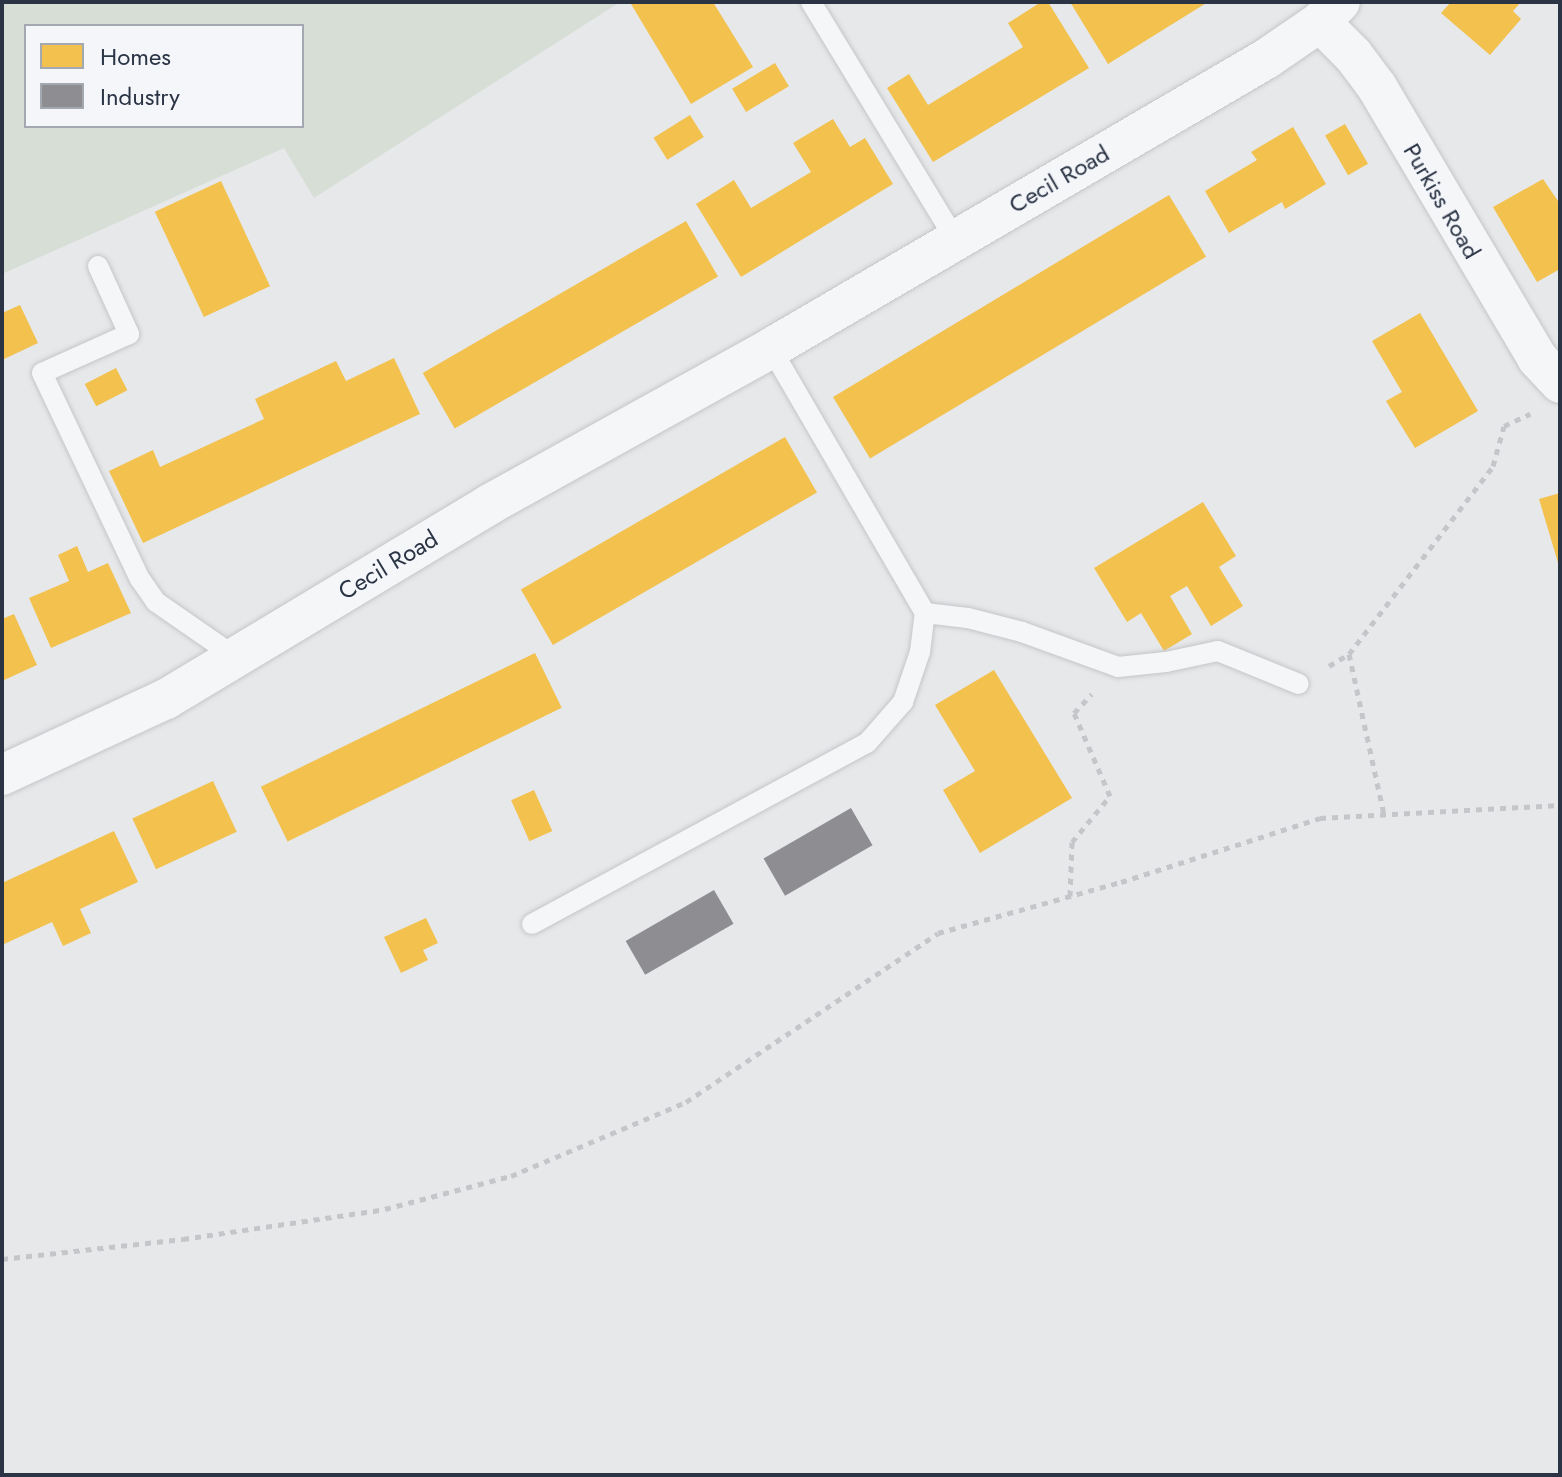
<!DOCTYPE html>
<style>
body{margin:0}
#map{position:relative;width:1562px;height:1477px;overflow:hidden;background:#e6e8ea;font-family:Jost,sans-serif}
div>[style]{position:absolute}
.green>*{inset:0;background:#d6ded6}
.homes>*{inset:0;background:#f2c14e;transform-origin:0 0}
.industry>*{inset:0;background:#8d8d92;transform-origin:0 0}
.path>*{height:5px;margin-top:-2.5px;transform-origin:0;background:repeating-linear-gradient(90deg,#c5c6ca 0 6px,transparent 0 12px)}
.roads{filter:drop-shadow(0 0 2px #c4c6c8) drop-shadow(0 0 2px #c4c6c8)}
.service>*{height:20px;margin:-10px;padding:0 10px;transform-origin:10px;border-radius:10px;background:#f5f6f7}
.minor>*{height:40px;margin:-20px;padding:0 20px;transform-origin:20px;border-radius:20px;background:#f5f6f7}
span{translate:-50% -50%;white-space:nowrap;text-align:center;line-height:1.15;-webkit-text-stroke:8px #f4f6f9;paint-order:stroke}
.street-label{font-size:24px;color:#2b3445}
.frame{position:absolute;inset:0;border:4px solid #2b3445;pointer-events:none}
.legend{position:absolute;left:24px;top:24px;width:280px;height:104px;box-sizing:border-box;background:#f4f6f9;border:2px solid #a4a8b1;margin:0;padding:10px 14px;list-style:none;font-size:24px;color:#2b3445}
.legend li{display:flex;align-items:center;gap:16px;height:40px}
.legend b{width:40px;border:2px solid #a4a8b1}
</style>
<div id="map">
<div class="green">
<div style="clip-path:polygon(evenodd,2px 2px,620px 2px,314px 198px,284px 148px,2px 274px,2px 2px,26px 26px,302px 26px,302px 126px,26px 126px,26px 26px)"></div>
</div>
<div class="homes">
<div style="clip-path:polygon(633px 2px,713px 2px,753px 67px,691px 104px,631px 4px)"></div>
<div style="clip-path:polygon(1041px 2px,1048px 2px,1089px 68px,933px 162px,887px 88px,909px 74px,928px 105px,1023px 47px,1008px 23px)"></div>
<div style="clip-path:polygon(1070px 2px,1208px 2px,1108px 64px)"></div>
<div style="clip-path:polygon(1451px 2px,1521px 2px,1513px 11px,1521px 19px,1490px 55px,1441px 13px)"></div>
<div style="left:775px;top:63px;width:27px;height:50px;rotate:59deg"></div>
<div style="left:690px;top:115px;width:26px;height:43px;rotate:58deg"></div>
<div style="clip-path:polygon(833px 119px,850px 147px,865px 138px,893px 184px,741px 277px,696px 204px,734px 180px,751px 208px,811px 172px,793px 143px)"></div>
<div style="left:1345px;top:124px;width:46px;height:23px;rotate:60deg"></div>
<div style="clip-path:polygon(1293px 127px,1326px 184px,1285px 209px,1282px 202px,1229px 233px,1205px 191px,1257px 160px,1251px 152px)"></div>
<div style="clip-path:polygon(1543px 179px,1560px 204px,1560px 269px,1537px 282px,1493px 207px)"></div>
<div style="left:221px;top:181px;width:116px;height:73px;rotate:65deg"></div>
<div style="left:1169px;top:195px;width:72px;height:392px;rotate:59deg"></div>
<div style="left:686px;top:221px;width:64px;height:304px;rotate:60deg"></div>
<div style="clip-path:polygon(20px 305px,38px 343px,2px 360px,2px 313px)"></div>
<div style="clip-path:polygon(1420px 313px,1478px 411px,1415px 448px,1386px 401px,1402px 392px,1372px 341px)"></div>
<div style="clip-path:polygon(394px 358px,420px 414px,143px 543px,109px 471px,153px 450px,160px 467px,264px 419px,255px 399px,336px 361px,346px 381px)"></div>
<div style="left:116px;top:368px;width:25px;height:35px;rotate:63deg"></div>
<div style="left:785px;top:437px;width:64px;height:305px;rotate:60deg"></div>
<div style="clip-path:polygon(1560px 493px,1560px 566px,1559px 566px,1539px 499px)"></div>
<div style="clip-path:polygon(1203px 502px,1236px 556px,1219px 567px,1243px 606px,1211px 626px,1187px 586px,1170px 596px,1192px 634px,1164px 651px,1141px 613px,1127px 622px,1094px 568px)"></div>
<div style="clip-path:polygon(77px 546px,88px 572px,108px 563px,131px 613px,51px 648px,29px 598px,69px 581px,58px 555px)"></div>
<div style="clip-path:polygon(14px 614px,37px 665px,2px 681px,2px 619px)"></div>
<div style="left:535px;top:653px;width:61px;height:305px;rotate:64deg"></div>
<div style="clip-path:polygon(994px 670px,1072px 798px,980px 853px,943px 790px,975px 771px,935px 705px)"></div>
<div style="left:213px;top:781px;width:56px;height:89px;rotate:65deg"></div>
<div style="left:534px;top:790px;width:45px;height:25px;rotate:66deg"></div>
<div style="clip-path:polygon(114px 831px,138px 882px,80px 909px,91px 933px,63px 946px,52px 922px,2px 945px,2px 883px)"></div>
<div style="clip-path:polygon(426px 918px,438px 943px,423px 950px,428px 960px,401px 973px,384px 937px)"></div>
</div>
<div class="industry">
<div style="left:851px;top:808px;width:43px;height:101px;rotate:60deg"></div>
<div style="left:714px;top:890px;width:39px;height:102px;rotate:60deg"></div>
</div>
<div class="path">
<div style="left:1349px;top:654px;width:164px;rotate:77.7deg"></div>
<div style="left:1329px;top:666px;width:23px;rotate:-31deg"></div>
<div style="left:1349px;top:654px;width:237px;rotate:-52.5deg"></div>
<div style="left:1493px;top:466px;width:41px;rotate:-74.6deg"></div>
<div style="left:1504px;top:426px;width:29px;rotate:-25deg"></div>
<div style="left:1070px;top:896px;width:54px;rotate:-87.9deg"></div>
<div style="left:1072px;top:842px;width:60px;rotate:-50.4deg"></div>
<div style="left:1110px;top:796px;width:90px;rotate:-113.4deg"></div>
<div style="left:1074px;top:713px;width:26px;rotate:-47deg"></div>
<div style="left:2px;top:1259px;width:182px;rotate:-6.3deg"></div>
<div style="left:183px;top:1239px;width:204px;rotate:-8.4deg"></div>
<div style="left:385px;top:1209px;width:130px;rotate:-14.7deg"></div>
<div style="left:511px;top:1176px;width:190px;rotate:-22.9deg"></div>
<div style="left:686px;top:1102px;width:303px;rotate:-33.8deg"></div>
<div style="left:938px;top:933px;width:190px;rotate:-15.6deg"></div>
<div style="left:1121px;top:882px;width:209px;rotate:-17.8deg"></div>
<div style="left:1320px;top:818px;width:240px;rotate:-3.1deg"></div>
</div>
<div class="roads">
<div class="service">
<div style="left:811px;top:2px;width:277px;rotate:58.7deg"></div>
<div style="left:98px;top:266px;width:75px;rotate:65.5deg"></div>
<div style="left:129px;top:334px;width:95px;rotate:155.9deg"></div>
<div style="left:42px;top:373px;width:228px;rotate:64.6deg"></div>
<div style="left:140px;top:579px;width:28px;rotate:55deg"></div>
<div style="left:156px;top:602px;width:95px;rotate:34.7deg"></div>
<div style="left:925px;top:613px;width:43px;rotate:6.6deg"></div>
<div style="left:968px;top:618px;width:56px;rotate:14.5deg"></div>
<div style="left:1022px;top:632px;width:102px;rotate:20deg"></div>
<div style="left:1118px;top:667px;width:48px;rotate:-5.9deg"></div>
<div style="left:1166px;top:662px;width:53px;rotate:-11.9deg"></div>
<div style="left:1218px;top:651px;width:87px;rotate:22.2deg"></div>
<div style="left:532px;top:924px;width:381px;rotate:-28.4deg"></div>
<div style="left:867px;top:743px;width:55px;rotate:-48.7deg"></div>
<div style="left:903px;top:702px;width:53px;rotate:-71.2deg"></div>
<div style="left:920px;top:652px;width:39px;rotate:-83deg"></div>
<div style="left:925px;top:613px;width:306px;rotate:-120.2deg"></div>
</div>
<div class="minor">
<div style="left:1320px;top:22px;width:47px;rotate:45deg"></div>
<div style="left:1353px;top:55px;width:40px;rotate:53deg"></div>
<div style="left:1377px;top:87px;width:315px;rotate:59.4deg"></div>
<div style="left:1537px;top:358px;width:34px;rotate:47deg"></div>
<div style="left:2px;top:775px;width:181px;rotate:-24.9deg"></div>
<div style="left:166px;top:699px;width:378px;rotate:-31deg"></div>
<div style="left:490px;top:504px;width:321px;rotate:-29deg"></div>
<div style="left:771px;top:348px;width:573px;rotate:-30.28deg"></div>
<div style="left:1266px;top:59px;width:65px;rotate:-34.4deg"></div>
<div style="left:1320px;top:22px;width:28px;rotate:-45deg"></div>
</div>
</div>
<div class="street-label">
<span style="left:1059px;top:179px;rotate:-30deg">Cecil Road</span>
<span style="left:1442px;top:201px;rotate:60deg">Purkiss Road</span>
<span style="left:388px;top:565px;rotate:-31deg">Cecil Road</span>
</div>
<div class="frame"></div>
<ul class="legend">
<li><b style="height:22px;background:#f2c14e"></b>Homes</li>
<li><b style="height:22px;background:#8d8d92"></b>Industry</li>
</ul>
</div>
